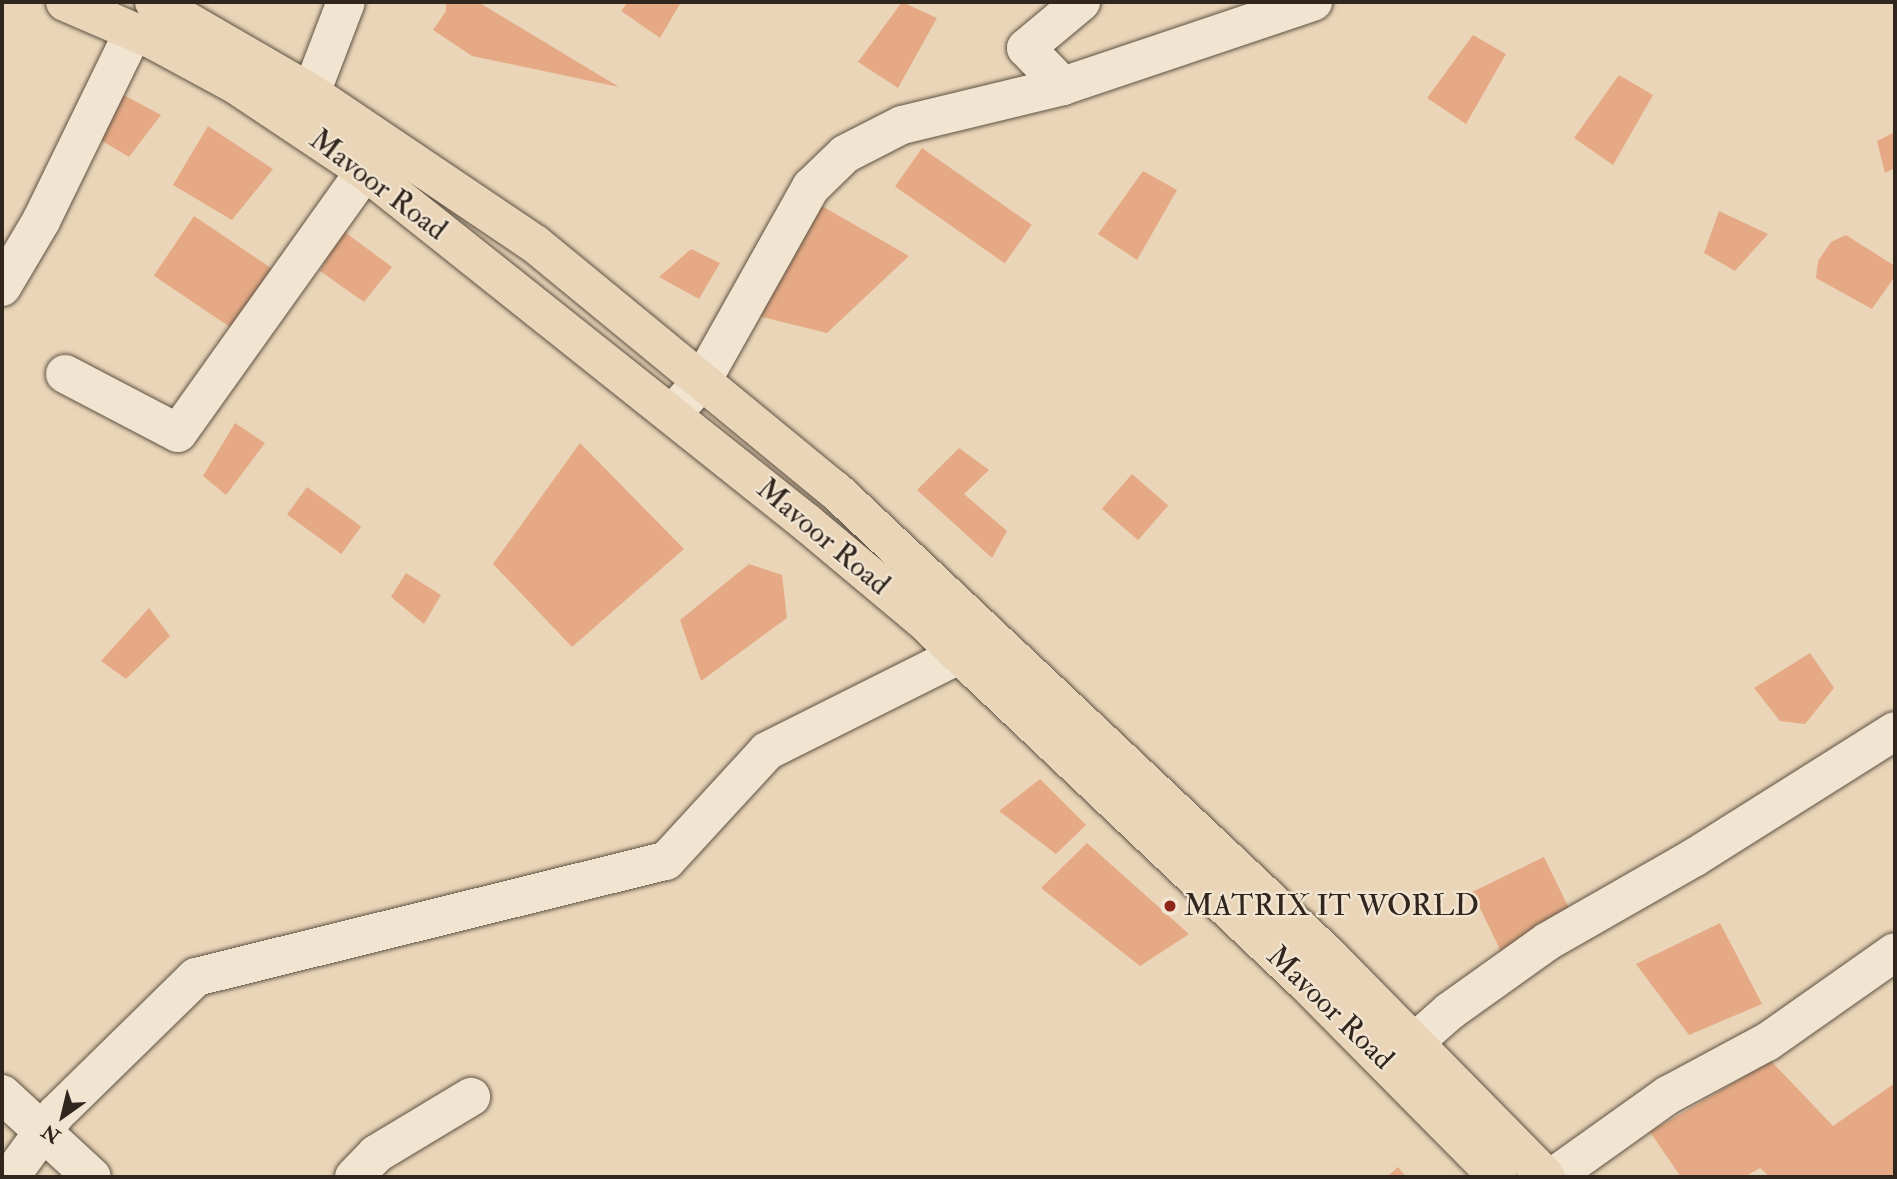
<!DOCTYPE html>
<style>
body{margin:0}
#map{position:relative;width:1897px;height:1179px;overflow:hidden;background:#ead5b8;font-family:"IM FELL Double Pica",serif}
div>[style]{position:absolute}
.building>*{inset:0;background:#e5aa85;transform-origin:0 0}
.roads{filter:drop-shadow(0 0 2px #5e5244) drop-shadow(0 0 2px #5e5244)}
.minor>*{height:38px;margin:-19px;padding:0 19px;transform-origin:19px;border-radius:19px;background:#f1e4d1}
.major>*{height:38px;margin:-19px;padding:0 19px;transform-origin:19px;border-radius:19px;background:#ead5b8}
.dots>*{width:19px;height:19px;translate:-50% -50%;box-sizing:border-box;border:4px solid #f1e4d1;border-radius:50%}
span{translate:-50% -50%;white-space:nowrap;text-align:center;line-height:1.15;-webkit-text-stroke:5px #f1e4d1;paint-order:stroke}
.street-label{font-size:30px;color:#30261e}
.poi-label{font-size:30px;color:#30261e}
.left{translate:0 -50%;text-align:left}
.frame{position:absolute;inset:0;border:4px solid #30261e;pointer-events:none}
.north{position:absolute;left:28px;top:1081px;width:70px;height:70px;-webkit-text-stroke:5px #f1e4d1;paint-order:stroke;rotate:214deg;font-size:19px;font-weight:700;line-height:28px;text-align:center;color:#30261e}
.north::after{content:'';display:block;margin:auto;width:24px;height:32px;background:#30261e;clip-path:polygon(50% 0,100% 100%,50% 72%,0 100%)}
</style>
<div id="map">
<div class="building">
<div style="clip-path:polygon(446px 2px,478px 2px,619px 87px,472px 56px,433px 30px,446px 11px)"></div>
<div style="clip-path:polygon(628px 2px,681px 2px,660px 38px,621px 11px)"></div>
<div style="clip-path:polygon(902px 2px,937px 18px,898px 88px,858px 62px)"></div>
<div style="clip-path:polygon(1473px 35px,1506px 54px,1466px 124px,1427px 98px)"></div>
<div style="clip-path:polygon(1619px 75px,1653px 95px,1613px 165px,1574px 138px)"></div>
<div style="clip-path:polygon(120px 93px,161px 115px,129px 157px,89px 133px)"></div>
<div style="clip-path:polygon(208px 126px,273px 169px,232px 220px,173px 185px)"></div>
<div style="clip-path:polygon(1895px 132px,1895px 168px,1885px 173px,1877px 141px)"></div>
<div style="left:922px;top:148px;width:134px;height:47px;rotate:35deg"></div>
<div style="clip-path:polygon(1143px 171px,1177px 190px,1137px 260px,1098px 234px)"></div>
<div style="clip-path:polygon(815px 202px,909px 256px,827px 333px,750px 314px)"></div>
<div style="clip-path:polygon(1719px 211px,1768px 234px,1735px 271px,1704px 253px)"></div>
<div style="left:194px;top:216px;width:100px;height:72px;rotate:34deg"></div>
<div style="clip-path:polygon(342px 230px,392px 267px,364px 302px,320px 271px)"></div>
<div style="clip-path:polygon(1846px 235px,1895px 266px,1895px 276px,1872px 309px,1816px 278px,1818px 261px,1831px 242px)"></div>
<div style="clip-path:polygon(691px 249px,720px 263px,699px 299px,659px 277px)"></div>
<div style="clip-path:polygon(235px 423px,265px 443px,226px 495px,203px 476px)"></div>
<div style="clip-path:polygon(580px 443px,684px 549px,572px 647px,493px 564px)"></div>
<div style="clip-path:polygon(959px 448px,989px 470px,964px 494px,1007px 531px,992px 558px,917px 490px)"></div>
<div style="left:1132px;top:474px;width:48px;height:46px;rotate:41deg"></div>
<div style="left:307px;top:487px;width:67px;height:34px;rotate:36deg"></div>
<div style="clip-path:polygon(749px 564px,782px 575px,787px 618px,701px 681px,680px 620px)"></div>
<div style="clip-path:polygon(406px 573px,441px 595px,424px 624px,391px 597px)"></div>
<div style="clip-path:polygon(149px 608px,170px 636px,126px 679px,101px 661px)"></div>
<div style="clip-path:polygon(1810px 653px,1834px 688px,1805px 724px,1780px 721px,1754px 688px)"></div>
<div style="clip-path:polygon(1040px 779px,1086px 825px,1056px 854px,999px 811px)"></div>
<div style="clip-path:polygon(1087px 843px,1189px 934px,1140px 966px,1041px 888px)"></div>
<div style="left:1544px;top:857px;width:66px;height:80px;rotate:64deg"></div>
<div style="clip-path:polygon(1720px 923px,1762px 1004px,1689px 1035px,1636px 964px)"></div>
<div style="clip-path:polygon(1771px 1061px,1833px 1126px,1895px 1083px,1895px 1177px,1770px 1177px,1760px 1168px,1744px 1177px,1681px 1177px,1650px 1132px)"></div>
<div style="clip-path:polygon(1398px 1167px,1406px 1177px,1387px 1177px)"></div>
</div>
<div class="roads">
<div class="minor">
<div style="left:1063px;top:86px;width:264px;rotate:-18.6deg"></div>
<div style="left:311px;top:93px;width:97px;rotate:-69deg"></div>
<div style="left:2px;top:287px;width:77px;rotate:-59.4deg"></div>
<div style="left:41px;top:221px;width:210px;rotate:-64deg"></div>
<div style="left:65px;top:374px;width:127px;rotate:27.6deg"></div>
<div style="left:178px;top:433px;width:322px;rotate:-54.5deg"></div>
<div style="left:673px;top:413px;width:43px;rotate:-47.8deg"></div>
<div style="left:702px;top:381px;width:223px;rotate:-60.7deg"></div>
<div style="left:811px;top:187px;width:47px;rotate:-44.1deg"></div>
<div style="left:845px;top:154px;width:64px;rotate:-27deg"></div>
<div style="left:902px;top:125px;width:166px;rotate:-13.6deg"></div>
<div style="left:1063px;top:86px;width:53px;rotate:-134.2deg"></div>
<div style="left:1026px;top:48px;width:72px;rotate:-39.9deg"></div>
<div style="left:1390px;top:1064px;width:80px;rotate:-41.5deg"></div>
<div style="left:1450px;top:1011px;width:120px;rotate:-35.5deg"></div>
<div style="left:1548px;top:941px;width:169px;rotate:-29.7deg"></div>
<div style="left:1695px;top:857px;width:236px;rotate:-32.2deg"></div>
<div style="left:2px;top:1094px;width:122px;rotate:42.7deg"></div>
<div style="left:10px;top:1177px;width:78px;rotate:-53.9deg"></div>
<div style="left:56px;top:1114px;width:196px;rotate:-44.4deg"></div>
<div style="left:196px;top:977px;width:484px;rotate:-13.9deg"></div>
<div style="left:666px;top:861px;width:149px;rotate:-47.4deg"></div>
<div style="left:767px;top:751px;width:215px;rotate:-26.6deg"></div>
<div style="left:354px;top:1177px;width:32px;rotate:-46deg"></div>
<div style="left:376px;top:1154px;width:111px;rotate:-31deg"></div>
<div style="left:1553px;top:1177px;width:141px;rotate:-35.5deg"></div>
<div style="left:1668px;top:1095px;width:112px;rotate:-28.2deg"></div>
<div style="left:1767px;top:1042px;width:156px;rotate:-35.1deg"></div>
</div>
<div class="major">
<div style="left:65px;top:2px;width:98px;rotate:23.4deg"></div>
<div style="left:155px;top:41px;width:92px;rotate:28.5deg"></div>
<div style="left:236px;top:85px;width:155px;rotate:33.7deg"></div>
<div style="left:365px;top:171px;width:565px;rotate:38.53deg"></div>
<div style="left:807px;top:523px;width:153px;rotate:39.9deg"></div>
<div style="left:924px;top:621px;width:525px;rotate:43.46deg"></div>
<div style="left:1305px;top:982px;width:274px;rotate:45.3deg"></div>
<div style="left:154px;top:2px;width:181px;rotate:30.1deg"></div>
<div style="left:311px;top:93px;width:270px;rotate:34deg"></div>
<div style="left:535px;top:244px;width:388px;rotate:39.4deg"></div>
<div style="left:835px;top:490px;width:679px;rotate:43.33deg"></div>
<div style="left:1329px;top:956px;width:310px;rotate:45.5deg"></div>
</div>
</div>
<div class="dots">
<div style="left:1170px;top:906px;background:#8f2418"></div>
</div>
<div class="street-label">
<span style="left:378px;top:185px;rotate:37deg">Mavoor Road</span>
<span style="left:823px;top:537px;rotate:40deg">Mavoor Road</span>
<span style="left:1330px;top:1008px;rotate:44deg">Mavoor Road</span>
</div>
<div class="poi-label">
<span class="left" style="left:1184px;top:906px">MATRIX IT WORLD</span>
</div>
<div class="frame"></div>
<div class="north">N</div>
</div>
